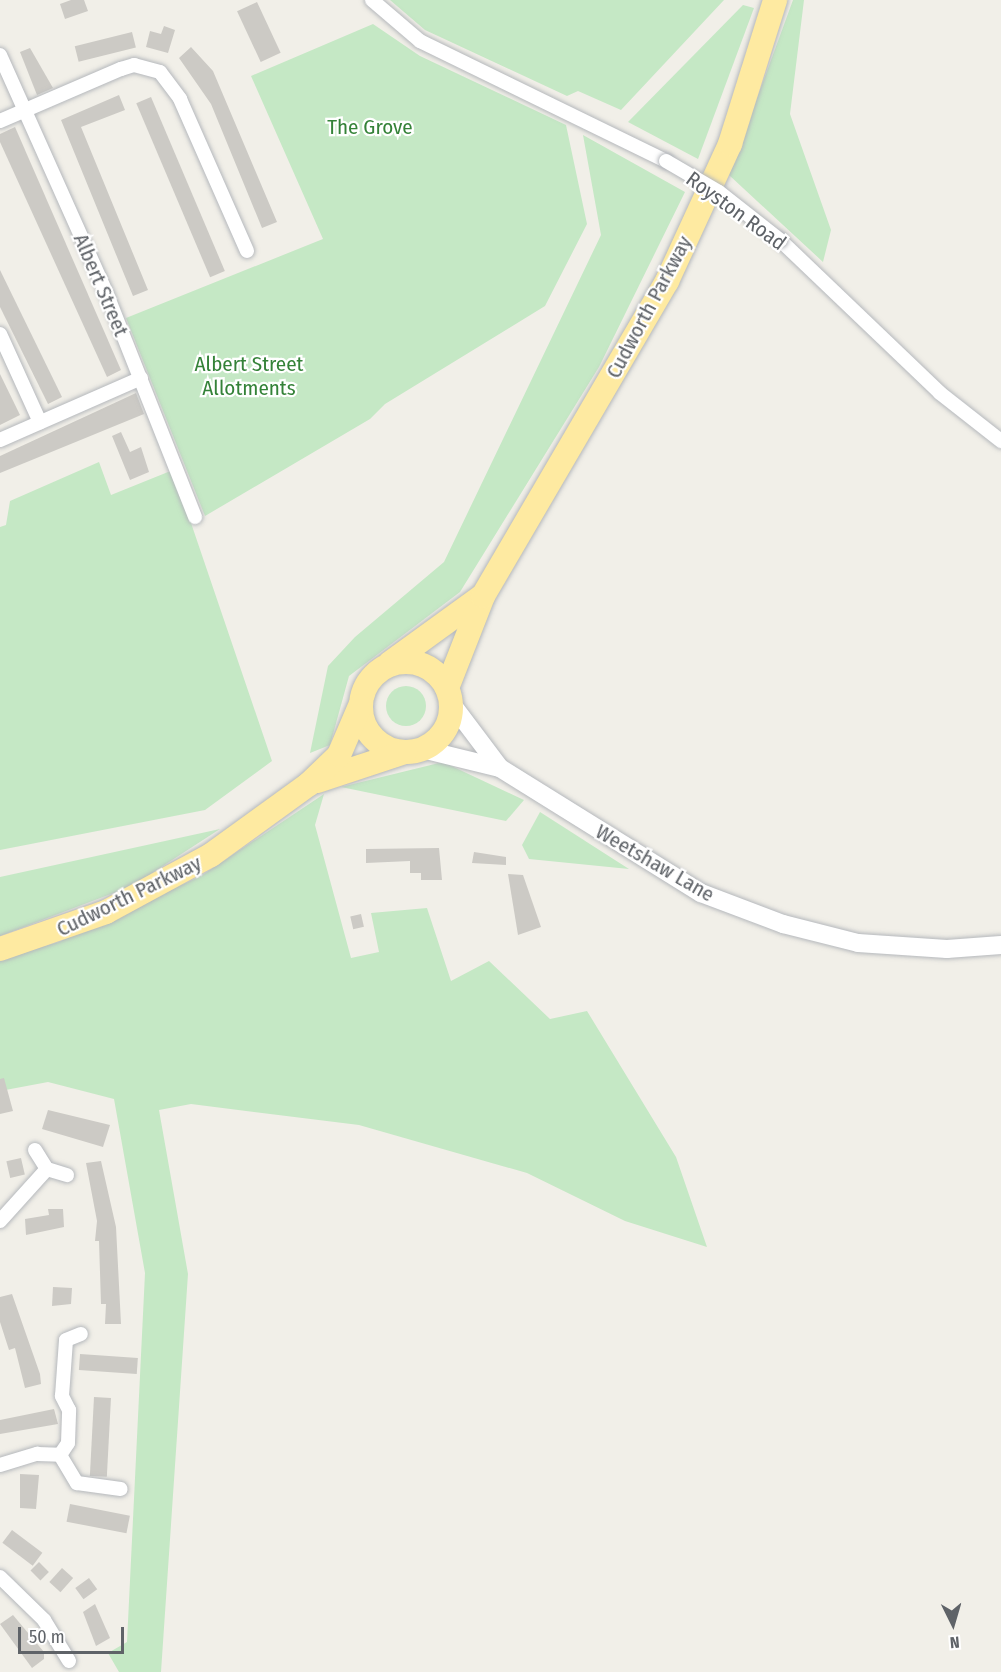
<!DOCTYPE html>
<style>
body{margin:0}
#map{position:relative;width:1001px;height:1672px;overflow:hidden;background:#f1efe8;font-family:"Fira Sans Condensed",sans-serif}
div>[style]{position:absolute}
.green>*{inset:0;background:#c5e8c5}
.round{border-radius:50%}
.building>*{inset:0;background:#cccac5;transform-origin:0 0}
.roads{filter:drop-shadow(0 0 2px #b5b8bc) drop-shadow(0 0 2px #b5b8bc)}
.minor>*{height:14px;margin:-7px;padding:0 7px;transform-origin:7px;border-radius:7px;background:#fff}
.tertiary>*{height:18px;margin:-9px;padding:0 9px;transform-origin:9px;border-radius:9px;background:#fff}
.trunk>*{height:24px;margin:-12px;padding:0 12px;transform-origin:12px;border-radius:12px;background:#feeaa1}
.trunk>.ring{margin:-12px;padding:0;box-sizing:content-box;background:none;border:24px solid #feeaa1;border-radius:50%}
.bridges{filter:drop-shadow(0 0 2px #b5b8bc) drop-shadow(0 0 2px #b5b8bc)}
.minor-bridge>*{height:14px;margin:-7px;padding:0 7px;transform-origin:7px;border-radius:7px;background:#fff}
span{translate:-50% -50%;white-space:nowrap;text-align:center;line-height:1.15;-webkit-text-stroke:4.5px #fff;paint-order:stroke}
.park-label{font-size:21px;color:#348238}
.street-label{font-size:21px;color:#5f6368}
.north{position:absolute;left:923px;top:1594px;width:60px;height:60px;-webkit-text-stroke:4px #fff;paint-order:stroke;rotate:175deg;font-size:16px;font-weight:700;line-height:24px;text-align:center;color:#5f6368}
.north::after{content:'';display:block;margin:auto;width:21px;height:27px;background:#5f6368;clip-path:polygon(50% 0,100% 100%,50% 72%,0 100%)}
.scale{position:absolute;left:18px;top:1627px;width:106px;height:27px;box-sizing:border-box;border:3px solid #5f6368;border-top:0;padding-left:8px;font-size:18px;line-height:21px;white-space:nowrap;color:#5f6368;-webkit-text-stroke:4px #fff;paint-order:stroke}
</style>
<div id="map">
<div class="green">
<div style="clip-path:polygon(390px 0,724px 0,621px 110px,578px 91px,567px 96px,425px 30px)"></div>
<div style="clip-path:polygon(793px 0,804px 0,790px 114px,831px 230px,823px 262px,729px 175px)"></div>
<div style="clip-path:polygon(743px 5px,754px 8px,698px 159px,628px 122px)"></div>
<div style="clip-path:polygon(373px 24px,420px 56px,566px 125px,587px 224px,545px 306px,385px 404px,370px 419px,205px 516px,126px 318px,323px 239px,251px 76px)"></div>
<div style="clip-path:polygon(583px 135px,685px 192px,599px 367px,460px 592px,349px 676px,330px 745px,310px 753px,328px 666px,355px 637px,444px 562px,601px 235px)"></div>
<div style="clip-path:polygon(99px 462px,111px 495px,173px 470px,272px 761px,205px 810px,0 850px,0 527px,6px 525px,10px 501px)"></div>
<div class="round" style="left:386px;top:686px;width:40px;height:40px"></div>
<div style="clip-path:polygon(443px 762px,524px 800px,506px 821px,341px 787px)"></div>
<div style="clip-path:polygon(324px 794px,315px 825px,351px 958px,379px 952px,371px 913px,427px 908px,451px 981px,489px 961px,550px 1019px,587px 1011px,676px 1157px,707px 1247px,625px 1221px,527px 1173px,359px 1125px,191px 1104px,159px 1110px,188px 1274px,161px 1672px,119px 1672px,108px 1653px,127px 1642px,145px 1273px,114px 1099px,48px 1082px,0 1091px,0 959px,59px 942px,201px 876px)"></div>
<div style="clip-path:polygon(540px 812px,629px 869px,529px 859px,522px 845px)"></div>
<div style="clip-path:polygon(220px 829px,132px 886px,0 936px,0 877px)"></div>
</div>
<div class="building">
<div style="clip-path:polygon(71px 0,84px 0,88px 11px,65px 19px,60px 4px)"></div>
<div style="left:257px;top:2px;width:56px;height:22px;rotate:65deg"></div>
<div style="clip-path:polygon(164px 26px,175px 30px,168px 53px,146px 47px,150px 31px,161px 34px)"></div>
<div style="left:132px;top:32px;width:16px;height:59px;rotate:76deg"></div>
<div style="clip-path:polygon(191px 47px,213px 71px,277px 222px,262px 228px,211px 104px,179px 58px)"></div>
<div style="clip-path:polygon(30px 48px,53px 88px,37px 95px,20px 52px)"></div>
<div style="clip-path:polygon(119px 95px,125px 110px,81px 127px,148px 290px,133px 296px,61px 120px)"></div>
<div style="left:151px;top:97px;width:189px;height:16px;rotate:67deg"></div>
<div style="clip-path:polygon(15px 127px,121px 370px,107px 377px,0 142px,0 134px)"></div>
<div style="clip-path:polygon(0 270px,62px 397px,48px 404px,0 307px)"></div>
<div style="clip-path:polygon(0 374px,20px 415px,0 425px)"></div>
<div style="clip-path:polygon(136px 393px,144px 414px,0 473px,0 456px)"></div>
<div style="clip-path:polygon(121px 432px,130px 452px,141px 447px,149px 472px,130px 480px,112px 436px)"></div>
<div style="clip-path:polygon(439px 848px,442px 880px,421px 880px,421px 873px,410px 873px,410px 861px,366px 863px,366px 849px)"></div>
<div style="clip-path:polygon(474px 852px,506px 857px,506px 865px,472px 863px)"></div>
<div style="clip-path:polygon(508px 874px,523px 875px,541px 927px,518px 935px)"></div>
<div style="left:361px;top:914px;width:13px;height:11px;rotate:77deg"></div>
<div style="clip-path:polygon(4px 1078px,13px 1111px,0 1114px,0 1079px)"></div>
<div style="clip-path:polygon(48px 1110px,110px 1125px,103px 1147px,42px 1129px)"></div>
<div style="left:21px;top:1158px;width:17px;height:15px;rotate:77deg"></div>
<div style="clip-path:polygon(101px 1161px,116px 1227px,121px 1324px,105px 1324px,106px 1304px,101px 1304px,99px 1241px,95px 1241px,97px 1221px,86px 1163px)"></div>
<div style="clip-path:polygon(48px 1209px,63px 1209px,64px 1227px,26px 1235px,25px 1219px,49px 1215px)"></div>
<div style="clip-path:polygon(53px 1287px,72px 1288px,71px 1304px,52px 1306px)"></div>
<div style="clip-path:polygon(12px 1294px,40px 1374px,41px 1384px,25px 1388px,15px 1348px,9px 1350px,0 1322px,0 1297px)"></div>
<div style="left:80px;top:1354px;width:58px;height:16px;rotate:4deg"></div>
<div style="left:94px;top:1397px;width:17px;height:79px;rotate:3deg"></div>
<div style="clip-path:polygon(54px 1409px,58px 1424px,0 1434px,0 1420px)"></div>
<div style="clip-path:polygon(20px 1474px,39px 1475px,36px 1509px,20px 1508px)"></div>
<div style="left:70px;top:1504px;width:61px;height:18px;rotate:11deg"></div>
<div style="left:12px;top:1530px;width:38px;height:16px;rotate:37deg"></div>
<div style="left:39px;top:1562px;width:14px;height:12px;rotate:45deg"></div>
<div style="left:62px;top:1568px;width:15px;height:19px;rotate:42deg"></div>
<div style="left:89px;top:1578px;width:14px;height:17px;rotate:54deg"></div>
<div style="clip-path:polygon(95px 1604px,110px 1638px,96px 1646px,83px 1612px)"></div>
<div style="clip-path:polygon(13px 1615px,44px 1652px,44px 1659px,32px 1668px,0 1624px)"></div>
</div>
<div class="roads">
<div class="minor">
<div style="left:372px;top:0;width:63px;rotate:40.5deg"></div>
<div style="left:420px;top:41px;width:274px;rotate:26deg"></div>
<div style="left:0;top:55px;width:260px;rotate:65.9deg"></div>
<div style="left:106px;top:292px;width:242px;rotate:68.4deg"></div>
<div style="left:0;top:121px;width:132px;rotate:-23.3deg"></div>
<div style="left:121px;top:69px;width:14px;rotate:-17deg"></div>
<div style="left:134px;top:65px;width:27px;rotate:15deg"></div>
<div style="left:160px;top:72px;width:34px;rotate:53deg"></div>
<div style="left:180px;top:99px;width:166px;rotate:66.2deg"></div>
<div style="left:780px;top:240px;width:221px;rotate:43.7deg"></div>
<div style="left:940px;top:393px;width:78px;rotate:38.2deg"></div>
<div style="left:0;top:334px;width:97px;rotate:65.6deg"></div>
<div style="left:0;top:440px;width:154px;rotate:-23.7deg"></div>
<div style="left:35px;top:1150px;width:22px;rotate:58deg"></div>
<div style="left:47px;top:1169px;width:21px;rotate:17deg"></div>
<div style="left:0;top:1221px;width:70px;rotate:-47.9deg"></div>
<div style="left:60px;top:1455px;width:33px;rotate:59deg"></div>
<div style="left:77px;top:1483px;width:44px;rotate:7.8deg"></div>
<div style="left:0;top:1465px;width:39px;rotate:-17deg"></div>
<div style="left:37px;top:1454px;width:23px;rotate:2deg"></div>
<div style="left:60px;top:1455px;width:14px;rotate:-56deg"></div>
<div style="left:68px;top:1443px;width:33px;rotate:-88deg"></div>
<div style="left:69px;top:1410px;width:16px;rotate:-117deg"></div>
<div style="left:62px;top:1396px;width:56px;rotate:-85.9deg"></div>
<div style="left:66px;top:1340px;width:16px;rotate:-22deg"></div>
<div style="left:0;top:1577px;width:62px;rotate:44.3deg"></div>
<div style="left:44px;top:1620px;width:48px;rotate:58.6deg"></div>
</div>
<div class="tertiary">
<div style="left:451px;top:703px;width:81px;rotate:53deg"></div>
<div style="left:422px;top:749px;width:80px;rotate:13.7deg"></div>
<div style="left:500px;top:768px;width:237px;rotate:31.9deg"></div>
<div style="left:701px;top:893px;width:88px;rotate:20.7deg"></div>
<div style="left:783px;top:924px;width:77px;rotate:14.2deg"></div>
<div style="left:858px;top:943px;width:89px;rotate:3.9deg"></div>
<div style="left:947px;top:949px;width:54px;rotate:-4.2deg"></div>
</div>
<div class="trunk">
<div class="ring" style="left:361px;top:662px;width:66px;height:66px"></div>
<div style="left:390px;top:663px;width:112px;rotate:-36deg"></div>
<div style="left:447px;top:688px;width:99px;rotate:-68.6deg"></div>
<div style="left:483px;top:596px;width:365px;rotate:-59.7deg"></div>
<div style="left:667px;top:281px;width:151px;rotate:-65.3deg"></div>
<div style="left:730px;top:144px;width:151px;rotate:-72.6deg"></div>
<div style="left:317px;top:781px;width:93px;rotate:-18.2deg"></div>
<div style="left:0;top:949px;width:112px;rotate:-19.2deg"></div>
<div style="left:106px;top:912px;width:119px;rotate:-28.5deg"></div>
<div style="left:211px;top:855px;width:121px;rotate:-35.9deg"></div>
<div style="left:309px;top:784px;width:42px;rotate:-44deg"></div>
<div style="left:339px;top:755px;width:53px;rotate:-66.8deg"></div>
</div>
</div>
<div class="bridges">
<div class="minor-bridge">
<div style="left:666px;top:161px;width:61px;rotate:30.3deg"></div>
<div style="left:719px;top:192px;width:78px;rotate:38.2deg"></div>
</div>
</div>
<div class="park-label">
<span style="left:370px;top:127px">The Grove</span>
<span style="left:249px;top:376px">Albert Street<br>Allotments</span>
</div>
<div class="street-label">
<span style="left:736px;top:211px;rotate:36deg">Royston Road</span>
<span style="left:101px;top:285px;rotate:67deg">Albert Street</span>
<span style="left:649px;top:307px;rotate:-62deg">Cudworth Parkway</span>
<span style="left:655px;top:863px;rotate:30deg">Weetshaw Lane</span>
<span style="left:129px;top:896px;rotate:-26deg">Cudworth Parkway</span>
</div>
<div class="north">N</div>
<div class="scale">50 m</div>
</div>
